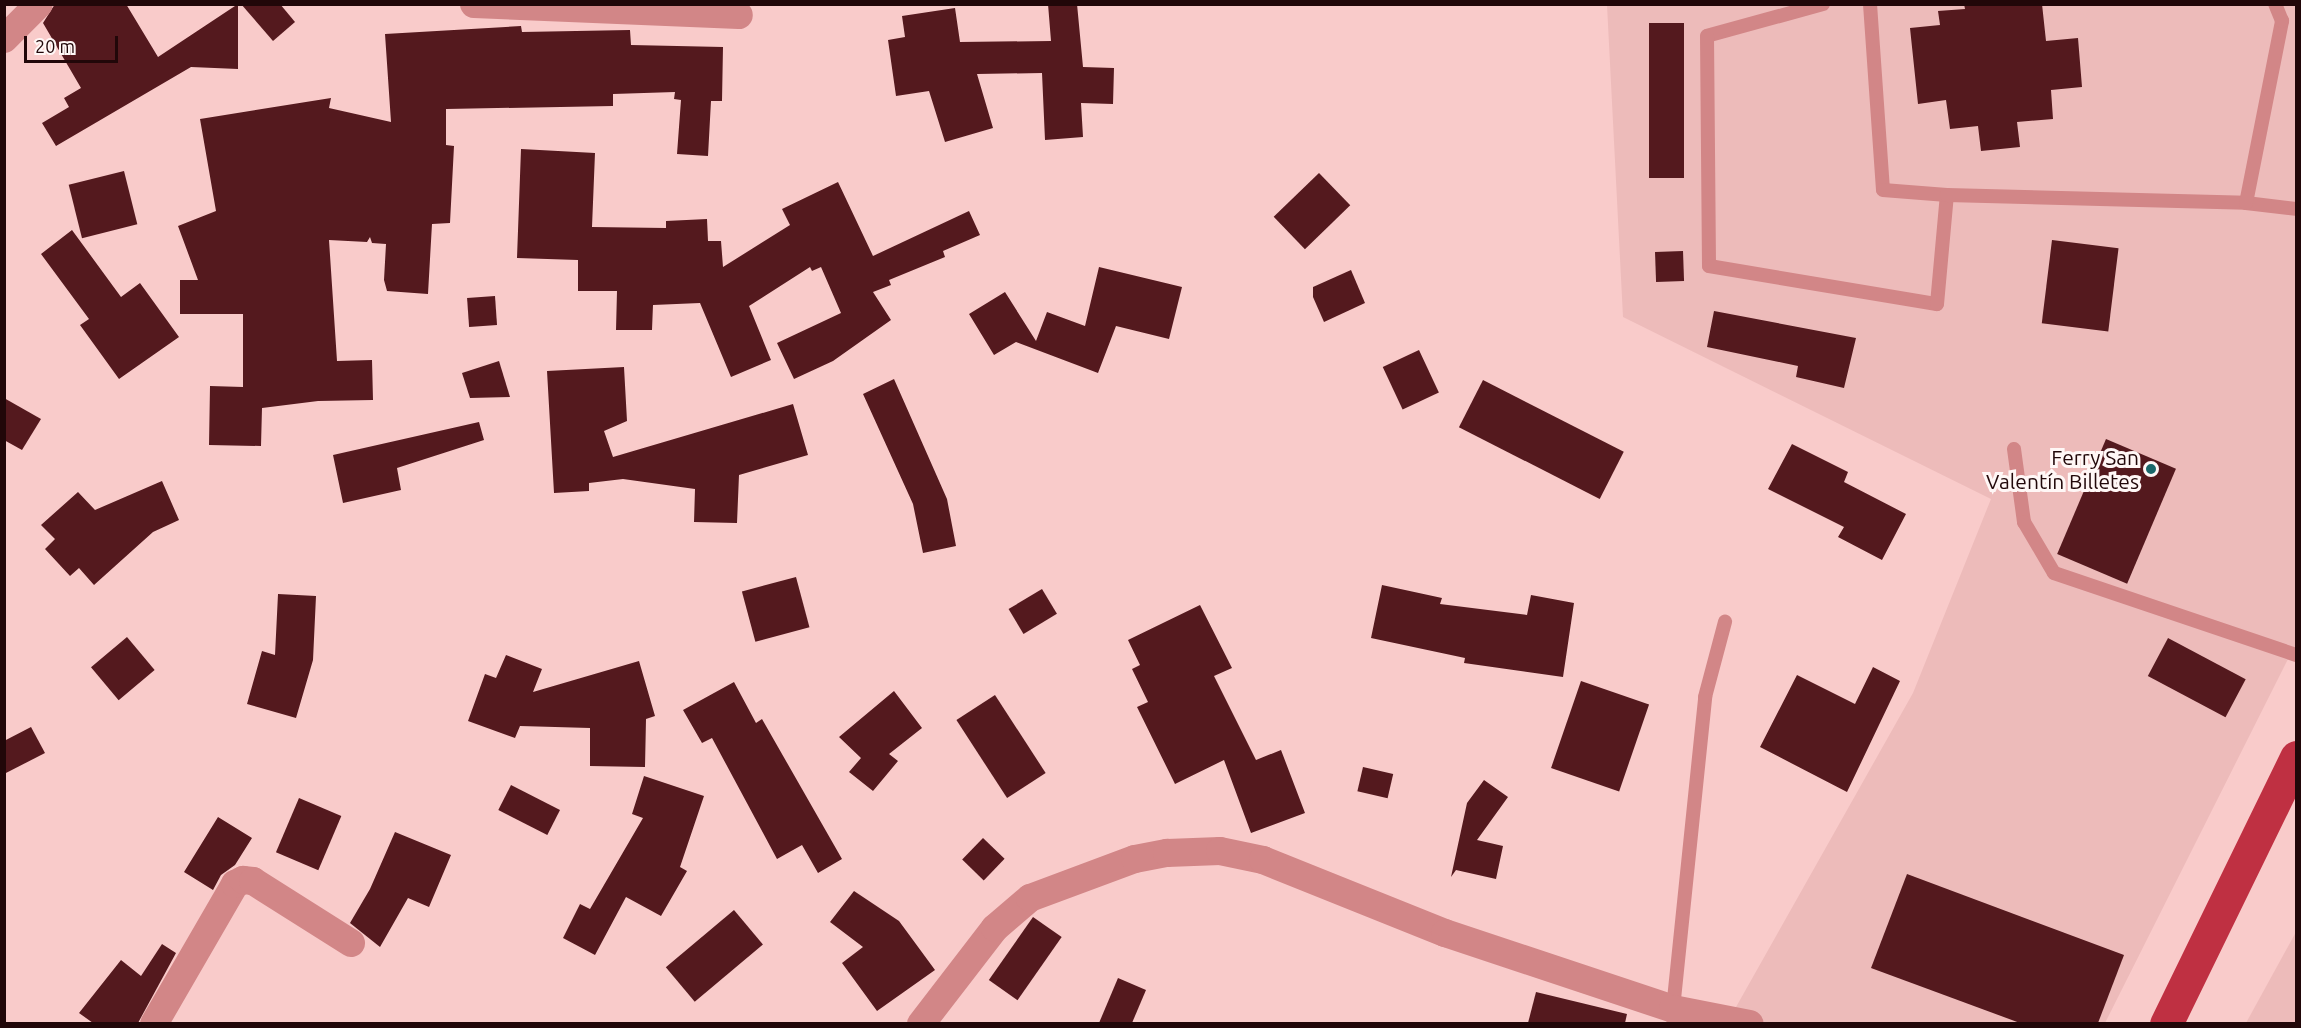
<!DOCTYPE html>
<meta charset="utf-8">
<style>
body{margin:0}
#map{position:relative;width:2301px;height:1028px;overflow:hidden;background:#f9cbca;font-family:Ubuntu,sans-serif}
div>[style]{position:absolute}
.built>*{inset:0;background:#edbbba}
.building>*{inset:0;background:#54191e;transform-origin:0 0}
.lane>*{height:14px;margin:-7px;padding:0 7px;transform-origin:7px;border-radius:7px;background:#d28687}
.street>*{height:28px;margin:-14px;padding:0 14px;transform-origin:14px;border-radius:14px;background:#d28687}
.primary>*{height:33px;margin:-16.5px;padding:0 16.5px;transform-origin:16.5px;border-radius:16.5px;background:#bf3042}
.dots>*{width:16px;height:16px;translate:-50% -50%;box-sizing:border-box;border:3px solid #fff7f6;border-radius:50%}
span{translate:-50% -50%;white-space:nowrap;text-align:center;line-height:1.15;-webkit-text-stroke:6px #fff7f6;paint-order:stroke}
.poi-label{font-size:21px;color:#210709}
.right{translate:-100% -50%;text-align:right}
.frame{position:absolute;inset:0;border:6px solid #210709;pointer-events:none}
.scale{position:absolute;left:24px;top:36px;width:94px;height:27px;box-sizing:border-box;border:3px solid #210709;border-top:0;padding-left:8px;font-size:18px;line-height:21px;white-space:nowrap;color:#210709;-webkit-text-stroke:4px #fff7f6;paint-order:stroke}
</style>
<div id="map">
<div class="built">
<div style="clip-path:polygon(1607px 5px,2296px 5px,2296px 655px,2288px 659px,2105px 1023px,1727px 1023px,1913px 693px,1991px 499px,1623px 317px)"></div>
<div style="clip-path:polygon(2296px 932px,2296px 1023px,2246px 1023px)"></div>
</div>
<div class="building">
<div style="clip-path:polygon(55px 4px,126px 4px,158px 57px,238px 4px,238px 69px,191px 67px,56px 146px,42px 123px,69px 107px,64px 98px,81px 88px,43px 23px)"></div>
<div style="clip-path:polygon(241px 4px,280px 4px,295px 22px,273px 41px)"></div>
<div style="clip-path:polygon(1048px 4px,1077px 4px,1083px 67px,1114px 68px,1113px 104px,1081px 103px,1083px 137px,1045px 140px,1042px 73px,977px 74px,993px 128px,945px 142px,929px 91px,896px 96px,888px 40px,905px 37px,902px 16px,955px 8px,960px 42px,1051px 41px)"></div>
<div style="clip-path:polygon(1964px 4px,2042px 4px,2046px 41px,2078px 38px,2082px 87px,2051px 90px,2053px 119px,2017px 122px,2020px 147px,1981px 151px,1978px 126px,1950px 129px,1946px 100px,1918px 104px,1910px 28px,1940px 25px,1938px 11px,1965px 9px)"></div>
<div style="left:1649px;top:23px;width:35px;height:155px"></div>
<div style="clip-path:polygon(521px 26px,522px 32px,630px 30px,631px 45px,723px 47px,722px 101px,711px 101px,708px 156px,677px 154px,681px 100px,674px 99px,675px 92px,613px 94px,613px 106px,446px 109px,446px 145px,454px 146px,450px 223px,432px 224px,428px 294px,387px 291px,384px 280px,386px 244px,372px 243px,370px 237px,367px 242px,329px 240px,337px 361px,372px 360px,373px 400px,318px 401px,262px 408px,261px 446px,209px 445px,210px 386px,243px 387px,243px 314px,180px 314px,180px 280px,198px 280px,178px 226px,216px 211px,200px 119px,331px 98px,329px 108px,391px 122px,385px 34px)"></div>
<div style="clip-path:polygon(521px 149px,595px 153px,592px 227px,666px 228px,666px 221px,707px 219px,708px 241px,721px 241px,723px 267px,790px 225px,782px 209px,838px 182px,873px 256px,969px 211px,980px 235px,943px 251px,945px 257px,889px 280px,891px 285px,873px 292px,891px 320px,833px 361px,794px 379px,777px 343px,841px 313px,821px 267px,812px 271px,810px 267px,749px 306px,771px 360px,731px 377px,700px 303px,653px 305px,652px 330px,616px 330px,617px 291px,578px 291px,578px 260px,517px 258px)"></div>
<div style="left:124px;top:171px;width:55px;height:57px;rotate:76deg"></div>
<div style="left:1319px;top:173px;width:45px;height:63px;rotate:46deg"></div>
<div style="clip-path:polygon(72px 230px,121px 297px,140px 283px,179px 337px,119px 379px,80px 325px,89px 319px,41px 254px)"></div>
<div style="left:2052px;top:240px;width:67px;height:84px;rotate:7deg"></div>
<div style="left:1683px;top:251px;width:30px;height:28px;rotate:88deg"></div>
<div style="clip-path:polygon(1099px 267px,1182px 287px,1169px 339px,1116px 326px,1098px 373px,1016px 342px,994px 355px,969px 314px,1005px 292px,1036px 341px,1047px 312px,1085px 326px)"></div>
<div style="clip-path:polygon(1351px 270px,1365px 303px,1324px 322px,1313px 297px,1313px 287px)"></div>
<div style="left:495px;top:296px;width:29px;height:28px;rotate:86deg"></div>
<div style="clip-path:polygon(1714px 311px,1856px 338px,1844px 388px,1796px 377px,1798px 366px,1707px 347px)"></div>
<div style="left:1419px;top:350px;width:47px;height:40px;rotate:65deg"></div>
<div style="clip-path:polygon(499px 361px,510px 397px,470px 398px,462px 373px)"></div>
<div style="clip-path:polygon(624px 367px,627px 421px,604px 431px,613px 457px,793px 404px,808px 455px,739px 475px,737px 523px,694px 522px,695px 489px,623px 479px,589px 483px,589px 491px,554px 493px,547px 371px)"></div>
<div style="clip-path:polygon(894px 379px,947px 499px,956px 546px,923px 553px,913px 504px,863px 394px)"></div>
<div style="left:1483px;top:380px;width:158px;height:53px;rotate:27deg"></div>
<div style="clip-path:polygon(4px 398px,41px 419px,22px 450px,4px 440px)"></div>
<div style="clip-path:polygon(479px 422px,484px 440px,397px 468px,401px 490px,343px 503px,333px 455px)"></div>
<div style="left:2106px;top:439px;width:76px;height:125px;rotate:23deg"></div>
<div style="clip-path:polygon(1792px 444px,1848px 472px,1844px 482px,1906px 514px,1882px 560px,1838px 537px,1844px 527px,1768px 489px)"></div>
<div style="clip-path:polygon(162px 481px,179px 520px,153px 532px,94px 585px,79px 568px,70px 576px,45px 549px,55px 539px,41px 525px,78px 492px,95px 510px)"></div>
<div style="left:796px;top:577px;width:52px;height:56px;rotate:75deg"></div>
<div style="clip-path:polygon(1382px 585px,1442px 598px,1440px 604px,1527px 615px,1531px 595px,1574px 603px,1563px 677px,1464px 663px,1465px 658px,1371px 638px)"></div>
<div style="left:1042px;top:589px;width:29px;height:39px;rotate:59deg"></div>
<div style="clip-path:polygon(278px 594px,316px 596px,313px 660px,296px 718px,247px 704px,262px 651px,275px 655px)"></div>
<div style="clip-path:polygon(1200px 605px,1232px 668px,1214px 676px,1256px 760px,1281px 750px,1305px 813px,1251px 833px,1224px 760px,1175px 784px,1137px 707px,1148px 702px,1132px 669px,1140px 665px,1128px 640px)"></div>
<div style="left:127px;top:637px;width:43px;height:47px;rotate:50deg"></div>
<div style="left:2168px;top:638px;width:88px;height:43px;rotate:28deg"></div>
<div style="clip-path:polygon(506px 655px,542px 669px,533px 692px,639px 661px,655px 716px,646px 719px,645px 767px,590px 766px,590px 728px,520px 726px,515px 738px,468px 721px,485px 674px,496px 678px)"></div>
<div style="clip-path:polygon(1873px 667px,1900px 681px,1847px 792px,1760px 747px,1797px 675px,1855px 704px)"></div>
<div style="left:1581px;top:681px;width:72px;height:92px;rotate:19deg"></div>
<div style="clip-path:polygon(734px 682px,756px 723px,762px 719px,842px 859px,818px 873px,802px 845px,777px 859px,712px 738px,702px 743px,683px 710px)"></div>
<div style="clip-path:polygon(894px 691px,922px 728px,889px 754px,898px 761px,873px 791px,849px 772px,861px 758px,839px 737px)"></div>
<div style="left:995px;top:695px;width:93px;height:46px;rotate:57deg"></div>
<div style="clip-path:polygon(31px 727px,45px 753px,4px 774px,4px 741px)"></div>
<div style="left:1363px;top:767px;width:31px;height:25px;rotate:13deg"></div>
<div style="clip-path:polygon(644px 776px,704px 796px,680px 867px,687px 871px,661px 916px,626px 897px,595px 955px,563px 938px,580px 904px,590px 909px,643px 818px,632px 814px)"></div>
<div style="clip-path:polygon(1484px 780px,1508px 797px,1477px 840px,1503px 846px,1496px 879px,1456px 870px,1451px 877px,1467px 803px)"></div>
<div style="left:511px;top:785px;width:55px;height:28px;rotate:27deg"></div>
<div style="left:299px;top:798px;width:46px;height:59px;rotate:23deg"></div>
<div style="clip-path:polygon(218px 817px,252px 838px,235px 865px,221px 875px,213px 890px,184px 872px)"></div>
<div style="clip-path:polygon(395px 832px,451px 855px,429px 907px,408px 898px,380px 947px,350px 923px,370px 889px)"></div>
<div style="left:983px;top:838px;width:30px;height:30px;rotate:44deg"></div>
<div style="clip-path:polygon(1907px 874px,2124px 955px,2098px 1023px,2020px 1023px,1871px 968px)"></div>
<div style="clip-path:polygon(854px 891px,899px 921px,935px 970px,877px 1011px,842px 963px,863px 947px,830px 922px)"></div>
<div style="left:734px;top:910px;width:45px;height:89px;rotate:50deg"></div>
<div style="left:1033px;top:917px;width:35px;height:77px;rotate:35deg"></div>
<div style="clip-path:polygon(162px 944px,176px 953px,138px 1023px,93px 1023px,79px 1013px,121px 960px,141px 976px)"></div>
<div style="clip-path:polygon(1118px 978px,1146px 990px,1132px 1023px,1099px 1023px)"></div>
<div style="clip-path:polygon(1536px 992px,1627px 1014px,1625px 1023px,1528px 1023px)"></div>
</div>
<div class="lane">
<div style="left:1823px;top:4px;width:120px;rotate:164.6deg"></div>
<div style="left:1707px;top:36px;width:230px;rotate:89.5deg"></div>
<div style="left:1709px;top:266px;width:231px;rotate:9.5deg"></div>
<div style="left:1937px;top:304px;width:109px;rotate:-84.8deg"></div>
<div style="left:1870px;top:4px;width:186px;rotate:86deg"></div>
<div style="left:1883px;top:190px;width:64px;rotate:4.5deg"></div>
<div style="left:1947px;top:195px;width:299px;rotate:1.5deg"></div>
<div style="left:2246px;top:203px;width:50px;rotate:6.8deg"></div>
<div style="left:2246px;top:203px;width:186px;rotate:-78.8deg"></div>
<div style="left:2282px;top:21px;width:18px;rotate:-112deg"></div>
<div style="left:2014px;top:449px;width:74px;rotate:82.2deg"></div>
<div style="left:2024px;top:522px;width:59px;rotate:59.5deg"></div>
<div style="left:2054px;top:573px;width:256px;rotate:18.7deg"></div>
<div style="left:1673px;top:1009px;width:314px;rotate:-84.1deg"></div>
<div style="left:1705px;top:697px;width:78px;rotate:-75.1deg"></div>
</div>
<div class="street">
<div style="left:474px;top:4px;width:265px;rotate:2.4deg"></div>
<div style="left:4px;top:39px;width:49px;rotate:-45deg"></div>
<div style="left:154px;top:1024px;width:162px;rotate:-59.9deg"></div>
<div style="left:235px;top:884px;width:9px;rotate:-27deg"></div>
<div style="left:243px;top:880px;width:10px;rotate:6deg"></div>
<div style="left:253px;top:881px;width:116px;rotate:32.3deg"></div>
<div style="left:921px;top:1024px;width:121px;rotate:-52.4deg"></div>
<div style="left:995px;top:928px;width:46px;rotate:-40.6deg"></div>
<div style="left:1030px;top:898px;width:112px;rotate:-20.4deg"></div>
<div style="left:1135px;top:859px;width:33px;rotate:-11deg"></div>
<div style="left:1167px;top:853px;width:53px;rotate:-2.2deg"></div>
<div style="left:1220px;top:851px;width:44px;rotate:11.8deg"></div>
<div style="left:1263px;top:860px;width:196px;rotate:21.9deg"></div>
<div style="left:1445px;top:933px;width:240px;rotate:18.4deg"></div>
<div style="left:1673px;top:1009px;width:78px;rotate:11deg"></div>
</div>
<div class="primary">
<div style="left:2166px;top:1024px;width:297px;rotate:-64deg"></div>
</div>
<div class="dots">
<div style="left:2151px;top:469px;background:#1a686b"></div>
</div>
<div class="poi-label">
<span class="right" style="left:2139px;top:469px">Ferry San<br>Valentín Billetes</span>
</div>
<div class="frame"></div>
<div class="scale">20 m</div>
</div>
